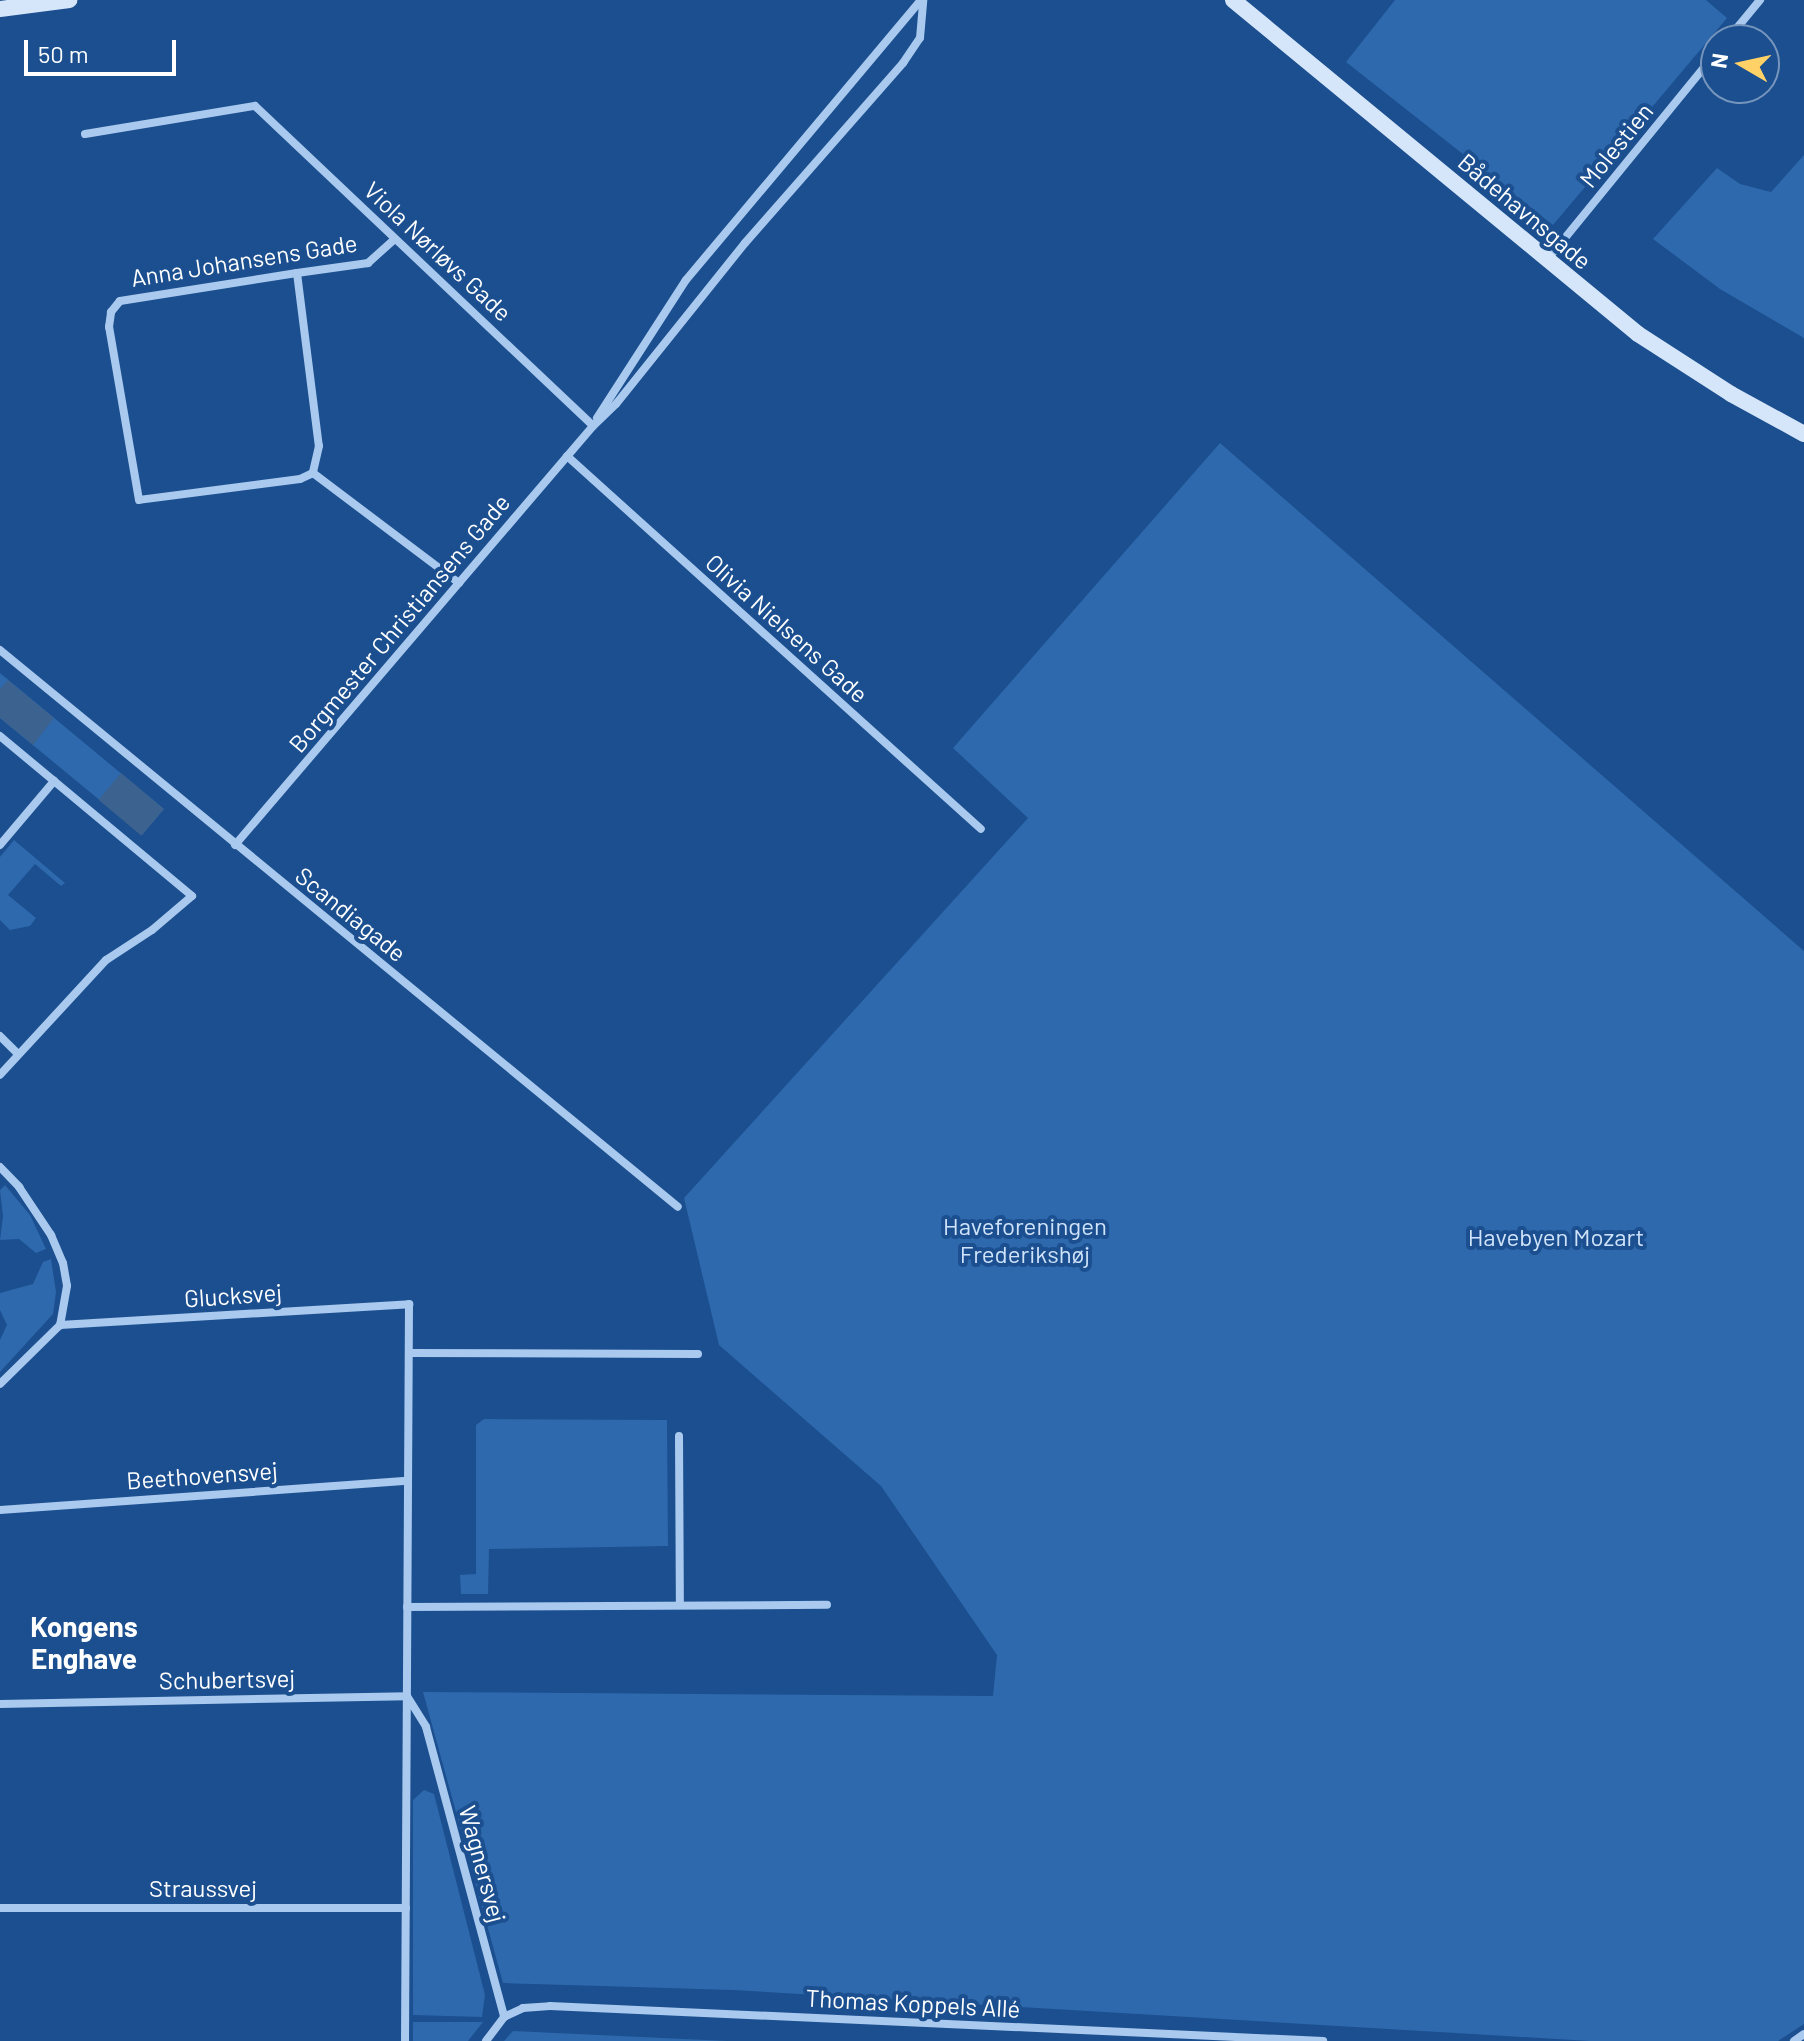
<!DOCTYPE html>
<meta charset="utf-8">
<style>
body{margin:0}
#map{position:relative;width:1804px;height:2041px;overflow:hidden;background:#1b4f8f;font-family:Barlow,sans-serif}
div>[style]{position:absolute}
.green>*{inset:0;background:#2e69ad}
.water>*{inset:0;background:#3c6290;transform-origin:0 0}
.street>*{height:8px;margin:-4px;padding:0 4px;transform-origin:4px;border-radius:4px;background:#a9c9ee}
.secondary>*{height:16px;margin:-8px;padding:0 8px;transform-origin:8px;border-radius:8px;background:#d6e6fa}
span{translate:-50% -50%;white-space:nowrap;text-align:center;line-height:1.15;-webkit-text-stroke:8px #1b4f8f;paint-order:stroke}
.street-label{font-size:24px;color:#fff}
.park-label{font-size:24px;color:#cfe3fa}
.quarter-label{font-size:28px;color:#fff;font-weight:700}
.north{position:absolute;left:1700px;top:24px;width:80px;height:80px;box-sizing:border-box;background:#1b4f8f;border:2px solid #7695bc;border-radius:50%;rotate:279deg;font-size:22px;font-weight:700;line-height:32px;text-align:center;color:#fff}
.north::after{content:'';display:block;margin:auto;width:28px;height:36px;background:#ffd166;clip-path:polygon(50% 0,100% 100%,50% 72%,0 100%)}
.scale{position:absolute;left:24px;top:40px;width:152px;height:36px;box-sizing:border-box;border:4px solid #fff;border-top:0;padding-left:10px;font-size:24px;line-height:28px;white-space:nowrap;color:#fff;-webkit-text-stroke:6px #1b4f8f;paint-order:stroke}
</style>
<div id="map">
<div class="green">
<div style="clip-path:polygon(1395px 0,1706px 0,1727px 18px,1553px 225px,1346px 62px)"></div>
<div style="clip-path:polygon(1804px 155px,1804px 338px,1720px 289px,1653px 239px,1717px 168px,1740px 184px,1771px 192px)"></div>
<div style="clip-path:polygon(1220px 443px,1804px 951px,1804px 2024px,1778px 2041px,1590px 2041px,733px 1990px,503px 1983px,423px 1692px,993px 1696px,997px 1655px,881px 1486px,719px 1345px,684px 1198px,1028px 818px,953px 748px)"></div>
<div style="clip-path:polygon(0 673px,164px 809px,142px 835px,0 718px)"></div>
<div style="clip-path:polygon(14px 840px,65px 883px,61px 886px,35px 864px,8px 895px,36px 918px,30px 926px,10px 930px,0 920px,0 857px)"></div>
<div style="clip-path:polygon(5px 1185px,30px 1215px,46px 1249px,36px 1253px,19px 1239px,0 1240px,3px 1216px,0 1190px)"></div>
<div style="clip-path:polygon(51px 1259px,56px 1292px,53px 1314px,0 1372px,0 1340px,7px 1325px,0 1310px,0 1293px,33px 1284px,43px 1262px)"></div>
<div style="clip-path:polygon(484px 1419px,667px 1420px,668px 1546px,489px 1549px,488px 1594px,461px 1594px,460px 1575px,476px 1574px,476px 1425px)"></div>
<div style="clip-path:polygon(424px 1790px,434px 1794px,485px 1995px,482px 2017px,413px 2015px,413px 1800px)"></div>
<div style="clip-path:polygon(413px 2022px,483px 2022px,468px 2041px,413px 2041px)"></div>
<div style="clip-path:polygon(513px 2031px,727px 2041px,504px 2041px)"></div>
</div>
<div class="water">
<div style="clip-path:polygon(8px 680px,54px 718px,33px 745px,0 718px,0 689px)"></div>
<div style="left:121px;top:773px;width:56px;height:35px;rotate:40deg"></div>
</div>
<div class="street">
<div style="left:1727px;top:40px;width:52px;rotate:-50.5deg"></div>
<div style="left:85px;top:134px;width:172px;rotate:-9.4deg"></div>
<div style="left:255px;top:106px;width:465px;rotate:43.4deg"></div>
<div style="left:1547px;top:260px;width:267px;rotate:-50.8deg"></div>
<div style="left:297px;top:273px;width:174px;rotate:82.8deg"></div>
<div style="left:319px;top:446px;width:28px;rotate:103deg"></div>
<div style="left:313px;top:473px;width:14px;rotate:155deg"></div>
<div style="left:300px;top:479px;width:162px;rotate:172.6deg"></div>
<div style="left:139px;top:500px;width:176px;rotate:-99.8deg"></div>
<div style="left:109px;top:327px;width:15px;rotate:-82deg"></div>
<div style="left:111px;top:312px;width:14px;rotate:-51deg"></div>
<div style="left:120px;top:301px;width:179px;rotate:-9deg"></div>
<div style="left:297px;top:273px;width:72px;rotate:-8deg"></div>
<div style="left:368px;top:263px;width:36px;rotate:-42deg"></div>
<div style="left:597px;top:418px;width:164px;rotate:-57.2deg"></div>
<div style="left:686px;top:280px;width:366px;rotate:-50deg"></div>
<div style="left:567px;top:456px;width:557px;rotate:42.02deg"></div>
<div style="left:313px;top:473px;width:183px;rotate:37deg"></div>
<div style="left:0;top:650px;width:877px;rotate:39.4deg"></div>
<div style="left:0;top:736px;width:250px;rotate:39.8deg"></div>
<div style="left:192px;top:896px;width:52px;rotate:139.6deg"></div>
<div style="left:152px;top:930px;width:55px;rotate:146.9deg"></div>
<div style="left:106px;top:960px;width:156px;rotate:132.7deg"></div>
<div style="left:0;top:845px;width:84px;rotate:-49.8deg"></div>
<div style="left:235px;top:845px;width:551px;rotate:-49.49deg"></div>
<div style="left:593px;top:426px;width:32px;rotate:-44deg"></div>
<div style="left:616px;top:404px;width:206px;rotate:-51.3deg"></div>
<div style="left:745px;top:243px;width:240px;rotate:-48.7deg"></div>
<div style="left:903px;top:63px;width:30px;rotate:-56deg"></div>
<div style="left:920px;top:38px;width:38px;rotate:-85deg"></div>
<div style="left:0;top:1036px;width:25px;rotate:45deg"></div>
<div style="left:0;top:1167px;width:28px;rotate:46deg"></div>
<div style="left:19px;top:1187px;width:58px;rotate:56.3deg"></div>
<div style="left:51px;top:1235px;width:30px;rotate:67deg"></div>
<div style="left:63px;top:1263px;width:23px;rotate:80deg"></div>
<div style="left:67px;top:1286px;width:40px;rotate:100deg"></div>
<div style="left:60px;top:1325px;width:84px;rotate:135.5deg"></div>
<div style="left:60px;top:1325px;width:350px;rotate:-3.4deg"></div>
<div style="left:409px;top:1304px;width:737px;rotate:90.31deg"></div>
<div style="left:409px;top:1353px;width:289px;rotate:0.2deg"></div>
<div style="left:679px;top:1436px;width:169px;rotate:89.7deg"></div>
<div style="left:0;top:1510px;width:408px;rotate:-4.1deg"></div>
<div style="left:407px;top:1607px;width:420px;rotate:-0.3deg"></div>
<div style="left:0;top:1704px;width:407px;rotate:-1.1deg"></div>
<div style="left:407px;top:1696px;width:36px;rotate:58deg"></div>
<div style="left:426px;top:1727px;width:300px;rotate:74.9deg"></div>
<div style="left:0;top:1908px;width:406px"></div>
<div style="left:486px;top:2041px;width:30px;rotate:-53deg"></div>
<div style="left:504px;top:2017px;width:21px;rotate:-25deg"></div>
<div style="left:523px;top:2008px;width:27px;rotate:-4deg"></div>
<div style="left:550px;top:2006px;width:774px;rotate:2.59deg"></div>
<div style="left:1794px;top:2041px;width:12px;rotate:-35deg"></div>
</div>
<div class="secondary">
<div style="left:1233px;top:0;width:525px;rotate:39.51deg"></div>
<div style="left:1638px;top:334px;width:111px;rotate:32.8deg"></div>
<div style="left:1731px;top:394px;width:83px;rotate:28.7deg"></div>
<div style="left:0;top:9px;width:70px;rotate:-7.4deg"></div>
</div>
<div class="street-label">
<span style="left:1616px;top:145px;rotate:-51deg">Molestien</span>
<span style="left:1525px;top:211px;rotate:40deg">Bådehavnsgade</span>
<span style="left:438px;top:251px;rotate:43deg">Viola Nørløvs Gade</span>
<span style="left:244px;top:260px;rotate:-9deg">Anna Johansens Gade</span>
<span style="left:399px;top:623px;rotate:-50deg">Borgmester Christiansens Gade</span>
<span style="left:787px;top:628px;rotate:42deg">Olivia Nielsens Gade</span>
<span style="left:351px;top:914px;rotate:39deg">Scandiagade</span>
<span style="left:233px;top:1295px;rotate:-4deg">Glucksvej</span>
<span style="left:202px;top:1475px;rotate:-4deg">Beethovensvej</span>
<span style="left:227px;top:1679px;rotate:-1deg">Schubertsvej</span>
<span style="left:483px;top:1864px;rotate:75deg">Wagnersvej</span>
<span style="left:203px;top:1888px">Straussvej</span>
<span style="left:913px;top:2003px;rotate:3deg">Thomas Koppels Allé</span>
</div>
<div class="park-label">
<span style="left:1025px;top:1240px">Haveforeningen<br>Frederikshøj</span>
<span style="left:1556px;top:1237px">Havebyen Mozart</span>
</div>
<div class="quarter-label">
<span style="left:84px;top:1642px">Kongens<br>Enghave</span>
</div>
<div class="north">N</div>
<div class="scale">50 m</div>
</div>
